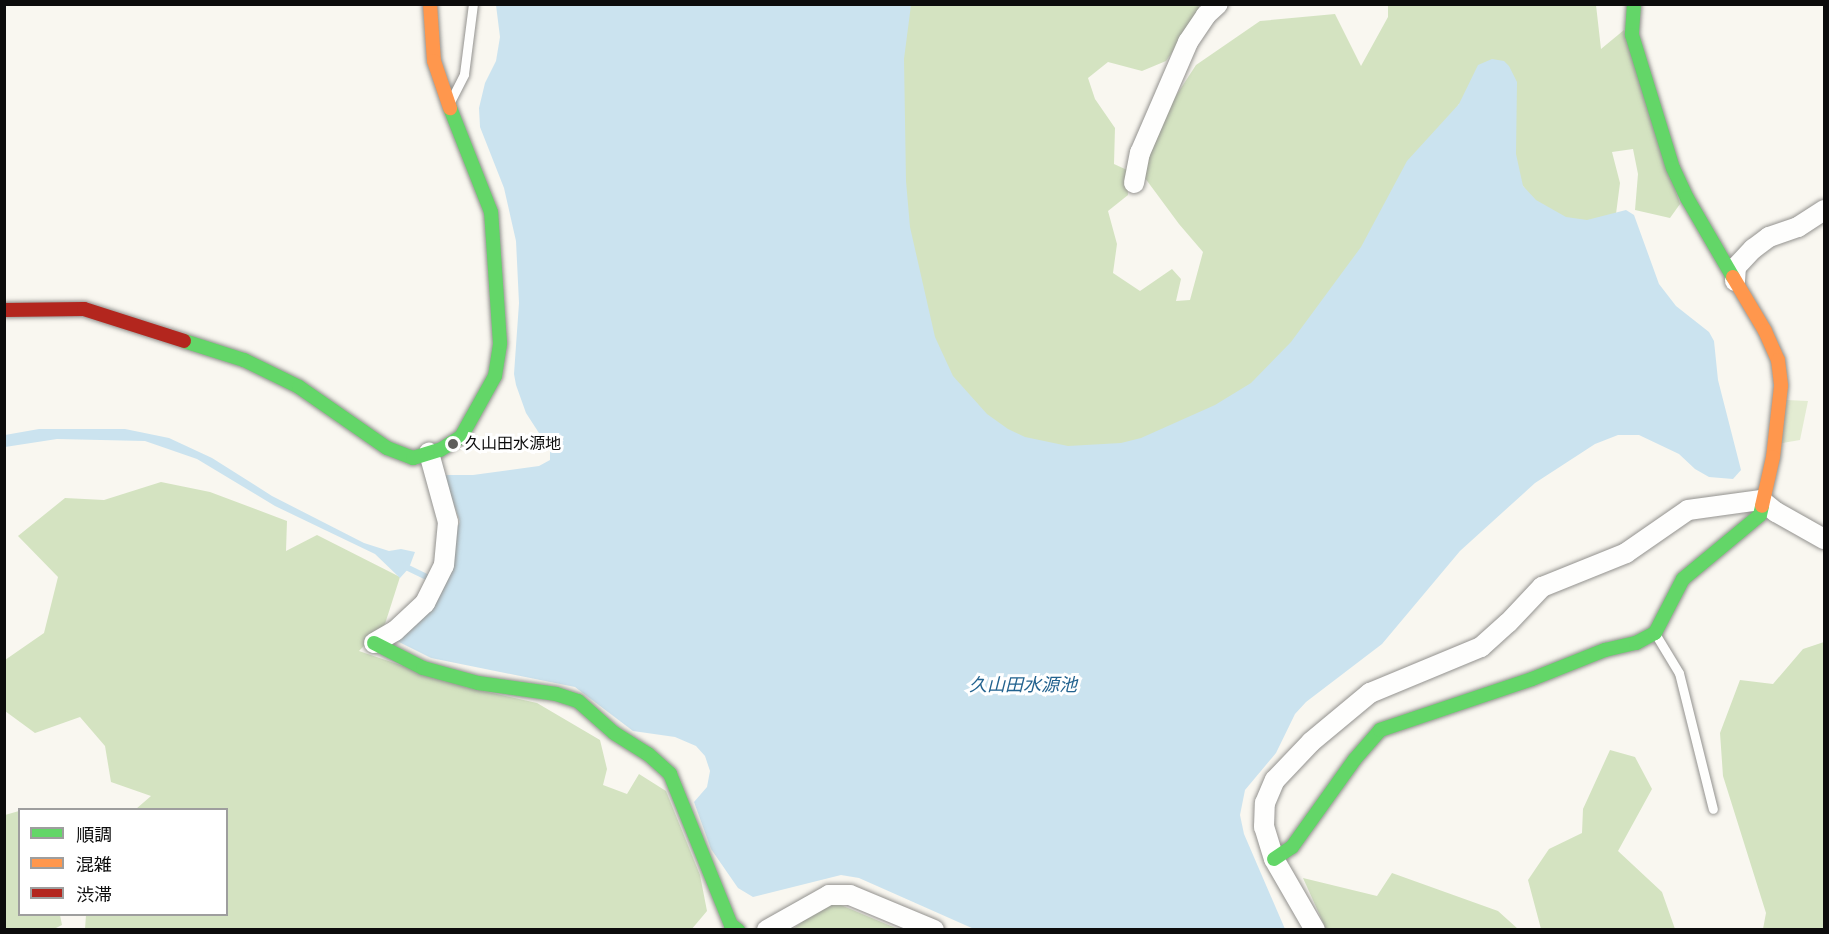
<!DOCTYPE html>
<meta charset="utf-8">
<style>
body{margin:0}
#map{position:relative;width:1829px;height:934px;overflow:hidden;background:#f9f7f0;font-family:"Times New Roman","Noto Sans JP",serif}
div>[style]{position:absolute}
.green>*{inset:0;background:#e3ecd2}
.forest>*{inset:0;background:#d4e3c1}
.water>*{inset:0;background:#cbe3ef}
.stream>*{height:6px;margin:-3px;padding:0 3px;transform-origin:3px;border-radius:3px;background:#cbe3ef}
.roads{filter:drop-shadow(0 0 2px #93928f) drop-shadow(0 0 2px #93928f)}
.lane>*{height:9px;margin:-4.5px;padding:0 4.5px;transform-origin:4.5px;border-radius:4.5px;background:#fefefd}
.street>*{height:20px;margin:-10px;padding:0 10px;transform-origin:10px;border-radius:10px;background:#fefefd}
.fast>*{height:14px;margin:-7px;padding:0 7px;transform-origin:7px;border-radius:7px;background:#63d668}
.slow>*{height:14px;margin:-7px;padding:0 7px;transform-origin:7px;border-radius:7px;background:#ff974d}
.jam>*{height:14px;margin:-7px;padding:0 7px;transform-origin:7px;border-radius:7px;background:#b3261e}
.dots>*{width:16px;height:16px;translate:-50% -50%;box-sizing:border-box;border:3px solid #fff;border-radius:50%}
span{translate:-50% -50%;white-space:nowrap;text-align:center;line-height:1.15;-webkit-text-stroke:6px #fff;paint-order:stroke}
.poi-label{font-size:16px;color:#0c0c0c}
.left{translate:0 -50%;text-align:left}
.water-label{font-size:18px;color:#23638f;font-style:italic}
.frame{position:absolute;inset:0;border:6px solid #0c0c0c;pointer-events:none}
.legend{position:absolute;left:18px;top:808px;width:210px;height:108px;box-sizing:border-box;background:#fff;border:2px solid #9e9e9e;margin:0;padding:8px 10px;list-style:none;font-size:18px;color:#0c0c0c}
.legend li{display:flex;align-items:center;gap:12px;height:30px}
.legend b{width:30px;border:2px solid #9e9e9e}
</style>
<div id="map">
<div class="green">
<div style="clip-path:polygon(1786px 400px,1808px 401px,1800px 440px,1777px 444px)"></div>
</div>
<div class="forest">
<div style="clip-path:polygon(899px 4px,1198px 5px,1201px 12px,1166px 61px,1142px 71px,1108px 62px,1088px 78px,1095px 99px,1115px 128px,1114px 164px,1127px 170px,1128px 195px,1108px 211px,1117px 244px,1113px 273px,1140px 291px,1172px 269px,1181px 279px,1176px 301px,1190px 300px,1203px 252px,1179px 224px,1142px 174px,1168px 108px,1196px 65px,1260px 21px,1335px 14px,1361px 66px,1388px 17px,1388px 5px,1596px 5px,1601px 49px,1624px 30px,1680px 204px,1670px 218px,1635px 210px,1638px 174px,1633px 149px,1612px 152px,1620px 183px,1616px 214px,1558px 231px,1459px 104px,1283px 372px,1091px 471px,952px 412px,887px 183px)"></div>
<div style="clip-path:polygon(161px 482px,210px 492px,287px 521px,286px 551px,317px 535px,400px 577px,385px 624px,359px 651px,465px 687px,537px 703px,600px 740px,607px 769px,603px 785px,627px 794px,639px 774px,666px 791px,700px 875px,707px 911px,691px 930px,85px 929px,86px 915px,226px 914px,226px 810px,136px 809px,151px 796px,111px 782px,105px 746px,80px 717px,35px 733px,5px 711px,5px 660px,44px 633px,58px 577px,18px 536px,65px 498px,104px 500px)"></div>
<div style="clip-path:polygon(1824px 642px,1824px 929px,1763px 929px,1766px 913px,1723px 776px,1720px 733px,1740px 680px,1773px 684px,1803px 649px)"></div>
<div style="clip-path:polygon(1610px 750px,1635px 757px,1652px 789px,1618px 851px,1662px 892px,1675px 929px,1541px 929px,1528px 880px,1549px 849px,1582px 833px,1583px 809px)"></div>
<div style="clip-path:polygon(19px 811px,20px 914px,60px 915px,62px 925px,54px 929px,5px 929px,5px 815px)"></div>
<div style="clip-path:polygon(1392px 873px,1498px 911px,1518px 929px,1326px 929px,1303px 878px,1377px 896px)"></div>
<div style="clip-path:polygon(829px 900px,898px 929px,792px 930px)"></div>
</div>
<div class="water">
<div style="clip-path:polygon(496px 5px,911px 5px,904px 59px,906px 181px,910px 227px,935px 337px,953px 376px,987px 414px,1008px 429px,1025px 437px,1068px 446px,1121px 443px,1141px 438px,1215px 405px,1251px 383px,1291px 342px,1361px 247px,1407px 161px,1459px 104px,1478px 65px,1492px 59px,1504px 61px,1509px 66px,1517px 82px,1516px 154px,1523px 186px,1536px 200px,1566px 217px,1587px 220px,1626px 210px,1634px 215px,1659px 284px,1676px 306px,1709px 332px,1714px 341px,1718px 380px,1741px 470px,1733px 479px,1709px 477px,1695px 469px,1679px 454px,1639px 435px,1618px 435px,1595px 444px,1535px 483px,1460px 551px,1382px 644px,1306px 702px,1295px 714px,1276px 753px,1245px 790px,1240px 815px,1244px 834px,1285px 929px,974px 929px,859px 878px,841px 875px,753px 897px,738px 888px,711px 849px,694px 802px,707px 787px,710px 771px,705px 756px,696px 746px,675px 737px,633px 731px,575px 687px,431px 658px,397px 641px,460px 522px,444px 475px,473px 475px,539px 466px,550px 460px,550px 450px,526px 413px,516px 385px,514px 374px,519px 303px,516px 241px,504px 188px,480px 127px,479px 108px,485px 83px,496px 61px,500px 37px)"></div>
<div style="clip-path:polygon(39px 429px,125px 429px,169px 438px,212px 458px,272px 496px,364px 543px,389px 551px,401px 549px,415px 552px,409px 568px,400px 578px,375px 554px,275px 506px,197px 459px,145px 441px,57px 439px,5px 447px,5px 435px)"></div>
</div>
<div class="stream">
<div style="left:402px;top:565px;width:34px;rotate:26deg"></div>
</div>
<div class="roads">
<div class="lane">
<div style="left:451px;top:100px;width:29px;rotate:-63deg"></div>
<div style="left:464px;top:74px;width:71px;rotate:-82.7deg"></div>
<div style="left:1656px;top:635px;width:44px;rotate:58.8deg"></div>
<div style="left:1679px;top:673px;width:140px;rotate:76deg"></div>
</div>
<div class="street">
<div style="left:1134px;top:183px;width:31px;rotate:-79deg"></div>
<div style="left:1140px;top:153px;width:121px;rotate:-66.6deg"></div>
<div style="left:1188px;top:42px;width:32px;rotate:-56deg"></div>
<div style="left:1206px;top:15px;width:16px;rotate:-43deg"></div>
<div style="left:1735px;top:281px;width:14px;rotate:-86deg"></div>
<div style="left:1736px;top:267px;width:25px;rotate:-47deg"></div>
<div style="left:1753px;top:249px;width:20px;rotate:-37deg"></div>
<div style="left:1769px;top:237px;width:31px;rotate:-19deg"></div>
<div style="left:1798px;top:227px;width:31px;rotate:-33deg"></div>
<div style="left:374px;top:643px;width:24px;rotate:-30deg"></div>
<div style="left:395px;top:631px;width:41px;rotate:-43deg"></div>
<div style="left:425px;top:603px;width:42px;rotate:-63.4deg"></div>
<div style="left:444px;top:565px;width:43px;rotate:-84.7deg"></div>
<div style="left:448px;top:522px;width:72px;rotate:-105.4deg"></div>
<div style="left:767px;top:930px;width:71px;rotate:-29.4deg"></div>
<div style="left:829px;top:895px;width:21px"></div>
<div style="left:850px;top:895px;width:91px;rotate:22.6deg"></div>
<div style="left:1315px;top:930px;width:82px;rotate:-120deg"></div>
<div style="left:1274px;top:859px;width:34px;rotate:-107deg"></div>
<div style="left:1264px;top:827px;width:24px;rotate:-88deg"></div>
<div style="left:1265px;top:803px;width:25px;rotate:-67deg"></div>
<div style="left:1275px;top:780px;width:52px;rotate:-46.5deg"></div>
<div style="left:1311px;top:742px;width:77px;rotate:-39.7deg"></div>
<div style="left:1370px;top:693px;width:120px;rotate:-22.5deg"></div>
<div style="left:1481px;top:647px;width:36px;rotate:-42deg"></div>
<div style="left:1508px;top:623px;width:50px;rotate:-46.6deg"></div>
<div style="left:1542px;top:587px;width:91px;rotate:-22deg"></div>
<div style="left:1626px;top:553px;width:75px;rotate:-34.7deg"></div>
<div style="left:1688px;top:510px;width:74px;rotate:-7.8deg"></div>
<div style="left:1761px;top:500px;width:19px;rotate:39deg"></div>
<div style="left:1776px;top:512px;width:55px;rotate:29.4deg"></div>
</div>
<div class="fast">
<div style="left:1634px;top:4px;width:31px;rotate:94deg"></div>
<div style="left:1632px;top:35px;width:139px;rotate:72.9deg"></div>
<div style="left:1673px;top:168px;width:33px;rotate:65deg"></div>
<div style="left:1687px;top:198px;width:91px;rotate:59.8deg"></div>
<div style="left:184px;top:341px;width:63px;rotate:17.6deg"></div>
<div style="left:244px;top:360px;width:61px;rotate:26.1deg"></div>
<div style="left:299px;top:387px;width:107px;rotate:34.7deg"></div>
<div style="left:387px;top:448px;width:28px;rotate:21deg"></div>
<div style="left:413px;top:458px;width:28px;rotate:-17deg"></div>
<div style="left:440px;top:450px;width:25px;rotate:-32deg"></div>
<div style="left:461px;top:437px;width:70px;rotate:-60.9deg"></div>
<div style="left:495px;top:376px;width:33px;rotate:-81deg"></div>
<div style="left:500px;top:343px;width:131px;rotate:-93.9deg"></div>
<div style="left:491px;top:212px;width:112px;rotate:-111.5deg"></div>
<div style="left:374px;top:643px;width:55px;rotate:27deg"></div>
<div style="left:423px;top:668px;width:57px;rotate:15.3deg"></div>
<div style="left:478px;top:683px;width:79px;rotate:8deg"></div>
<div style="left:556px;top:694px;width:23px;rotate:18deg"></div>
<div style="left:578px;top:701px;width:48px;rotate:41.6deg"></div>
<div style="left:614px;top:733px;width:40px;rotate:32deg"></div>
<div style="left:648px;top:754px;width:30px;rotate:42deg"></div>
<div style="left:670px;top:774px;width:163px;rotate:68deg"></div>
<div style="left:731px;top:925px;width:9px;rotate:36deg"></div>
<div style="left:1274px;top:859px;width:22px;rotate:-34deg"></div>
<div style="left:1292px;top:847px;width:108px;rotate:-54.4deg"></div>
<div style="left:1355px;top:759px;width:38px;rotate:-49deg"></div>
<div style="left:1380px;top:730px;width:160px;rotate:-18.5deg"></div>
<div style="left:1532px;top:679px;width:79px;rotate:-21.7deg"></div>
<div style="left:1605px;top:650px;width:32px;rotate:-13deg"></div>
<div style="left:1636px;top:643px;width:21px;rotate:-28deg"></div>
<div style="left:1655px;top:633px;width:61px;rotate:-62.6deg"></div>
<div style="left:1683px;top:579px;width:100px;rotate:-39.7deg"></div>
<div style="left:1760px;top:515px;width:9px;rotate:-77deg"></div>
</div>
<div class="slow">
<div style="left:430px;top:4px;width:57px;rotate:86deg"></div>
<div style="left:434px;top:61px;width:50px;rotate:71.2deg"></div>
<div style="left:1733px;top:277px;width:63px;rotate:59.3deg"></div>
<div style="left:1765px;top:331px;width:32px;rotate:66deg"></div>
<div style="left:1778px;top:360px;width:26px;rotate:83deg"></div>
<div style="left:1781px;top:386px;width:71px;rotate:96.4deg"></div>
<div style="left:1773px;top:457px;width:50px;rotate:102.7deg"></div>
</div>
<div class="jam">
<div style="left:4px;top:310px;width:80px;rotate:-0.7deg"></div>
<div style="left:84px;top:309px;width:105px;rotate:17.7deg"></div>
</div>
</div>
<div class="dots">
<div style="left:453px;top:444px;background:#5f5e5c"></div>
</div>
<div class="poi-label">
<span class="left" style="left:465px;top:444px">久山田水源地</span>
</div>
<div class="water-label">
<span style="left:1023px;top:685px">久山田水源池</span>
</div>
<div class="frame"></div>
<ul class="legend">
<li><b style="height:8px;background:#63d668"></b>順調</li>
<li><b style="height:8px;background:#ff974d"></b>混雑</li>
<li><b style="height:8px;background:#b3261e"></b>渋滞</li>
</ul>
</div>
